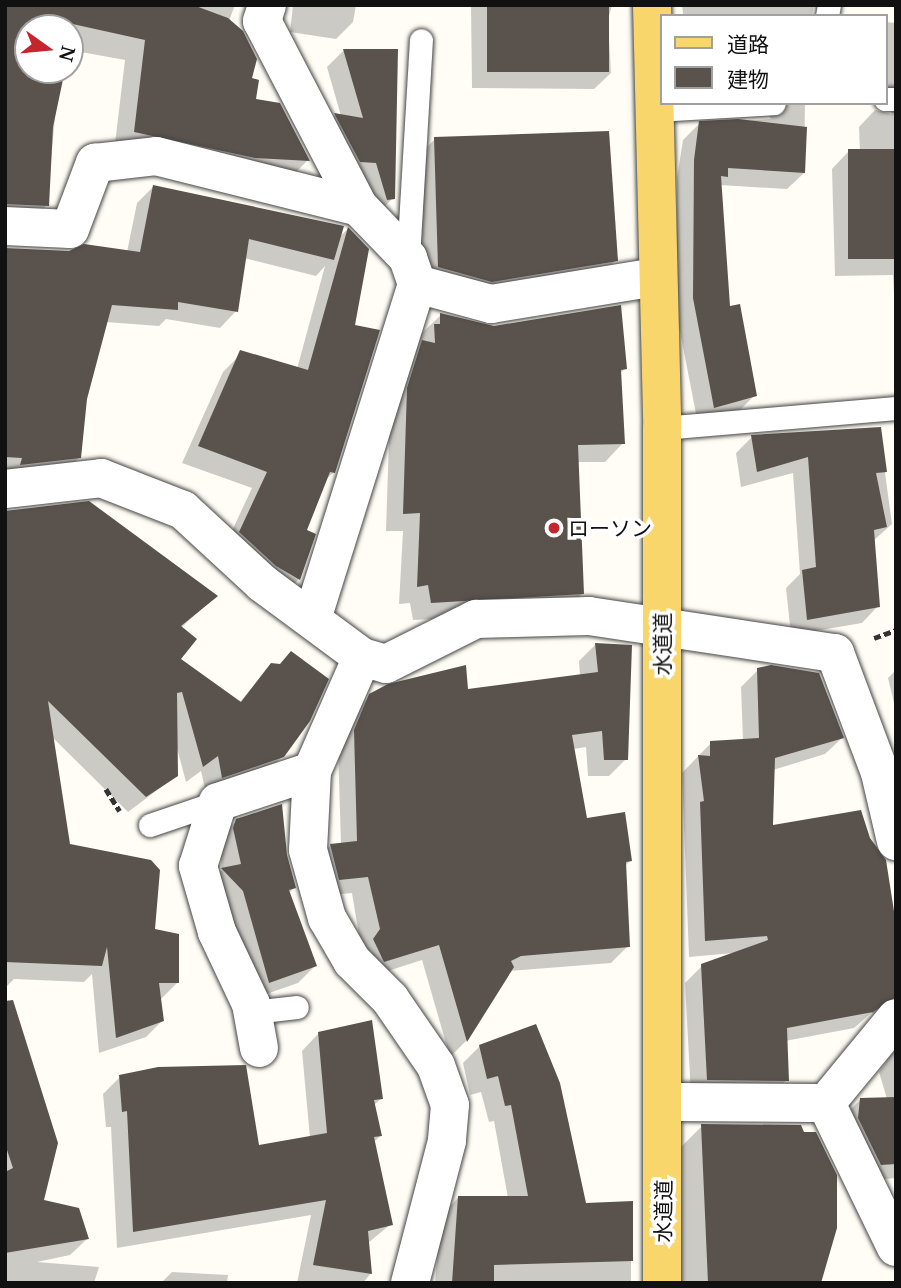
<!DOCTYPE html>
<meta charset="utf-8">
<style>
body{margin:0}
#map{position:relative;width:901px;height:1288px;overflow:hidden;background:#fffdf5;font-family:"Noto Serif","Noto Sans JP",serif}
div>[style]{position:absolute}
.shadow>*{inset:0;background:#0003}
.building>*{inset:0;background:#5a524d;transform-origin:0 0}
.path>*{height:4.5px;margin-top:-2.25px;transform-origin:0;background:repeating-linear-gradient(90deg,#333 0 7px,transparent 0 10.5px)}
.roads{filter:drop-shadow(0 0 2px #444) drop-shadow(0 0 2px #444)}
.lane>*{height:23px;margin:-11.5px;padding:0 11.5px;transform-origin:11.5px;border-radius:11.5px;background:#fff}
.street>*{height:38px;margin:-19px;padding:0 19px;transform-origin:19px;border-radius:19px;background:#fff}
.primary>*{height:38px;margin:-19px;padding:0 19px;transform-origin:19px;border-radius:19px;background:#f9d66b}
.dots>*{width:19px;height:19px;translate:-50% -50%;box-sizing:border-box;border:4px solid #fff;border-radius:50%}
span{translate:-50% -50%;white-space:nowrap;text-align:center;line-height:1.15;-webkit-text-stroke:7px #fff;paint-order:stroke}
.poi-label{font-size:21px;color:#111}
.left{translate:0 -50%;text-align:left}
.street-label{font-size:21px;color:#111}
.frame{position:absolute;inset:0;border:7px solid #111;pointer-events:none}
.legend{position:absolute;left:660px;top:14px;width:228px;height:91px;box-sizing:border-box;background:#fff;border:2px solid #a0a0a0;margin:0;padding:9px 12px;list-style:none;font-size:21px;color:#111}
.legend li{display:flex;align-items:center;gap:14px;height:35px}
.legend b{width:35px;border:2px solid #a0a0a0}
.north{position:absolute;left:14px;top:14px;width:70px;height:70px;box-sizing:border-box;background:#fff;border:2px solid #a0a0a0;border-radius:50%;rotate:105deg;font-size:19px;font-weight:700;line-height:28px;text-align:center;color:#111}
.north::after{content:'';display:block;margin:auto;width:24px;height:32px;background:#c4262e;clip-path:polygon(50% 0,100% 100%,50% 72%,0 100%)}
</style>
<div id="map">
<div class="shadow">
<div style="clip-path:polygon(5px 5px,235px 5px,229px 21px,254px 101px,308px 160px,288px 180px,114px 152px,125px 60px,70px 50px,70px 28px,28px 28px,28px 70px,64px 70px,58px 84px,47px 205px,27px 226px,5px 225px)"></div>
<div style="clip-path:polygon(293px 5px,356px 5px,353px 22px,336px 39px,290px 32px)"></div>
<div style="clip-path:polygon(471px 5px,612px 5px,608px 20px,611px 73px,594px 89px,472px 88px)"></div>
<div style="clip-path:polygon(682px 5px,814px 5px,812px 16px,683px 14px)"></div>
<div style="clip-path:polygon(885px 22px,896px 23px,896px 333px,893px 275px,835px 276px,832px 169px,848px 152px,860px 152px,859px 127px,875px 110px,892px 114px,885px 103px)"></div>
<div style="clip-path:polygon(343px 51px,396px 51px,393px 198px,376px 215px,319px 131px,335px 115px,341px 116px,327px 67px)"></div>
<div style="clip-path:polygon(728px 103px,805px 103px,804px 173px,787px 189px,720px 185px,729px 308px,755px 395px,738px 412px,698px 424px,677px 316px,677px 178px,683px 140px,700px 123px,771px 119px,763px 106px)"></div>
<div style="clip-path:polygon(435px 139px,616px 260px,599px 277px,474px 298px,422px 284px,418px 156px)"></div>
<div style="clip-path:polygon(153px 187px,338px 238px,348px 229px,353px 326px,333px 473px,325px 480px,305px 531px,313px 535px,298px 580px,281px 596px,223px 550px,252px 488px,182px 463px,223px 372px,240px 355px,297px 369px,325px 266px,316px 276px,244px 258px,236px 311px,220px 328px,166px 319px,159px 326px,106px 322px,85px 398px,80px 457px,63px 474px,5px 481px,5px 250px,127px 252px,137px 203px)"></div>
<div style="clip-path:polygon(441px 315px,625px 369px,619px 374px,623px 443px,605px 462px,577px 462px,582px 594px,564px 612px,413px 620px,410px 603px,399px 604px,403px 531px,386px 531px,390px 408px,422px 333px)"></div>
<div style="clip-path:polygon(879px 429px,892px 524px,873px 541px,878px 606px,862px 623px,791px 635px,786px 588px,800px 574px,793px 473px,741px 487px,736px 453px,752px 437px)"></div>
<div style="clip-path:polygon(93px 506px,215px 596px,181px 628px,178px 659px,239px 703px,271px 665px,283px 756px,265px 773px,206px 793px,201px 771px,186px 782px,177px 748px,176px 776px,128px 812px,52px 737px,68px 845px,153px 930px,177px 983px,160px 1000px,163px 1020px,146px 1037px,99px 1053px,92px 974px,84px 982px,14px 979px,5px 988px,5px 511px)"></div>
<div style="clip-path:polygon(596px 644px,626px 759px,609px 776px,588px 776px,586px 747px,573px 749px,585px 820px,630px 861px,625px 866px,628px 946px,611px 963px,509px 971px,466px 1041px,450px 1057px,422px 960px,366px 978px,352px 893px,322px 896px,314px 862px,331px 845px,341px 844px,338px 748px,353px 713px,370px 696px,467px 691px,580px 676px,579px 661px)"></div>
<div style="clip-path:polygon(758px 670px,842px 738px,825px 754px,773px 770px,772px 827px,896px 914px,896px 1025px,893px 1017px,871px 1013px,854px 1028px,785px 1041px,787px 1080px,770px 1097px,691px 1096px,685px 983px,702px 966px,734px 953px,689px 957px,682px 773px,711px 743px,743px 741px,741px 687px)"></div>
<div style="clip-path:polygon(896px 670px,896px 711px,888px 678px)"></div>
<div style="clip-path:polygon(236px 821px,285px 856px,294px 888px,288px 894px,315px 966px,298px 983px,252px 999px,206px 886px,222px 870px,219px 838px)"></div>
<div style="clip-path:polygon(318px 1034px,382px 1098px,373px 1106px,380px 1136px,373px 1143px,391px 1224px,368px 1243px,371px 1273px,363px 1283px,297px 1283px,311px 1215px,117px 1248px,111px 1127px,106px 1127px,103px 1094px,120px 1077px,258px 1147px,310px 1138px,302px 1051px)"></div>
<div style="clip-path:polygon(480px 1046px,585px 1204px,631px 1203px,631px 1283px,435px 1283px,441px 1215px,458px 1198px,508px 1198px,494px 1121px,489px 1122px,481px 1092px,470px 1095px,463px 1063px)"></div>
<div style="clip-path:polygon(896px 1048px,896px 1178px,864px 1181px,844px 1116px,860px 1100px,887px 1099px,879px 1072px)"></div>
<div style="clip-path:polygon(5px 1057px,42px 1201px,87px 1239px,70px 1255px,37px 1262px,99px 1267px,94px 1283px,5px 1283px)"></div>
<div style="clip-path:polygon(702px 1126px,819px 1283px,681px 1283px,675px 1153px)"></div>
<div style="clip-path:polygon(172px 1272px,228px 1275px,227px 1283px,161px 1283px)"></div>
</div>
<div class="building">
<div style="clip-path:polygon(5px 5px,193px 5px,228px 18px,243px 31px,257px 59px,252px 78px,259px 80px,256px 99px,280px 103px,310px 161px,255px 158px,134px 132px,145px 40px,68px 23px,68px 28px,28px 28px,28px 70px,65px 70px,53px 127px,49px 206px,5px 204px)"></div>
<div style="left:487px;top:5px;width:122px;height:67px"></div>
<div style="clip-path:polygon(343px 49px,398px 49px,395px 199px,387px 200px,376px 163px,360px 162px,334px 113px,363px 118px)"></div>
<div style="clip-path:polygon(738px 119px,807px 127px,805px 173px,728px 168px,728px 177px,721px 176px,730px 306px,740px 304px,757px 396px,714px 408px,693px 298px,694px 160px,699px 121px)"></div>
<div style="clip-path:polygon(609px 131px,618px 261px,492px 282px,438px 267px,434px 137px)"></div>
<div style="left:896px;top:149px;width:110px;height:48px;rotate:90deg"></div>
<div style="clip-path:polygon(153px 185px,344px 226px,334px 260px,249px 239px,238px 312px,178px 302px,178px 310px,112px 305px,87px 399px,81px 458px,20px 465px,22px 458px,5px 457px,5px 248px,69px 251px,84px 244px,140px 252px)"></div>
<div style="clip-path:polygon(348px 227px,369px 249px,355px 325px,380px 330px,335px 473px,330px 472px,307px 530px,316px 534px,300px 580px,276px 566px,239px 532px,267px 472px,198px 446px,240px 350px,308px 370px)"></div>
<div style="clip-path:polygon(621px 305px,627px 369px,621px 370px,625px 444px,578px 445px,584px 594px,431px 603px,428px 585px,417px 587px,420px 513px,403px 514px,407px 388px,422px 340px,435px 343px,434px 324px,440px 324px,440px 313px,494px 326px)"></div>
<div style="clip-path:polygon(881px 427px,887px 472px,876px 473px,887px 527px,874px 530px,880px 607px,807px 620px,802px 570px,816px 567px,808px 457px,757px 472px,751px 435px)"></div>
<div style="clip-path:polygon(89px 501px,218px 596px,181px 626px,197px 639px,181px 659px,241px 702px,271px 663px,280px 664px,291px 651px,329px 679px,310px 721px,284px 757px,222px 778px,218px 756px,203px 767px,182px 692px,177px 693px,178px 776px,146px 797px,48px 701px,70px 844px,151px 860px,160px 870px,155px 929px,179px 934px,179px 983px,159px 983px,164px 1021px,116px 1038px,107px 947px,102px 966px,5px 962px,5px 511px)"></div>
<div style="clip-path:polygon(595px 643px,632px 645px,628px 760px,604px 760px,602px 731px,572px 735px,587px 818px,625px 812px,632px 861px,626px 862px,630px 947px,521px 956px,511px 961px,514px 967px,467px 1042px,439px 945px,384px 962px,373px 939px,380px 929px,368px 877px,339px 880px,330px 844px,357px 841px,354px 730px,369px 694px,388px 684px,466px 665px,468px 689px,598px 672px)"></div>
<div style="clip-path:polygon(771px 665px,819px 673px,844px 738px,775px 758px,773px 825px,861px 810px,870px 838px,886px 860px,896px 924px,896px 997px,873px 1012px,787px 1028px,789px 1081px,707px 1080px,701px 964px,768px 940px,767px 936px,705px 941px,700px 802px,704px 801px,698px 755px,710px 756px,710px 741px,759px 738px,757px 668px)"></div>
<div style="clip-path:polygon(282px 804px,287px 855px,296px 888px,289px 890px,317px 966px,269px 983px,243px 891px,221px 868px,241px 864px,233px 828px,236px 819px)"></div>
<div style="clip-path:polygon(13px 1000px,58px 1143px,44px 1200px,79px 1208px,89px 1239px,5px 1253px,5px 1172px,13px 1168px,5px 1144px,5px 1001px)"></div>
<div style="clip-path:polygon(372px 1020px,383px 1099px,374px 1100px,382px 1136px,374px 1137px,393px 1225px,368px 1231px,372px 1274px,313px 1265px,326px 1200px,133px 1232px,127px 1111px,122px 1112px,119px 1075px,158px 1067px,246px 1065px,259px 1145px,327px 1133px,318px 1032px)"></div>
<div style="clip-path:polygon(536px 1024px,560px 1083px,586px 1203px,633px 1201px,633px 1261px,494px 1265px,494px 1283px,452px 1283px,458px 1196px,528px 1196px,511px 1105px,505px 1106px,498px 1076px,487px 1079px,479px 1045px)"></div>
<div style="clip-path:polygon(896px 1097px,896px 1164px,881px 1165px,858px 1118px,860px 1098px)"></div>
<div style="clip-path:polygon(701px 1124px,801px 1125px,804px 1132px,816px 1132px,837px 1175px,837px 1228px,821px 1283px,708px 1283px)"></div>
</div>
<div class="path">
<div style="left:874px;top:638px;width:23px;rotate:-20deg"></div>
<div style="left:106px;top:789px;width:26px;rotate:58deg"></div>
</div>
<div class="roads">
<div class="lane">
<div style="left:827px;top:16px;width:11px;rotate:-80deg"></div>
<div style="left:885px;top:99px;width:11px"></div>
<div style="left:654px;top:110px;width:120px;rotate:-3.3deg"></div>
<div style="left:408px;top:258px;width:218px;rotate:-86.6deg"></div>
<div style="left:662px;top:428px;width:235px;rotate:-4.9deg"></div>
<div style="left:150px;top:825px;width:72px;rotate:-18.7deg"></div>
<div style="left:253px;top:1012px;width:44px;rotate:-6.5deg"></div>
</div>
<div class="street">
<div style="left:267px;top:5px;width:17px;rotate:107deg"></div>
<div style="left:262px;top:21px;width:210px;rotate:62.5deg"></div>
<div style="left:359px;top:207px;width:71px;rotate:46.1deg"></div>
<div style="left:408px;top:258px;width:28px;rotate:71deg"></div>
<div style="left:417px;top:284px;width:77px;rotate:15.1deg"></div>
<div style="left:491px;top:304px;width:167px;rotate:-9.3deg"></div>
<div style="left:5px;top:226px;width:65px;rotate:2.6deg"></div>
<div style="left:70px;top:229px;width:71px;rotate:-69.3deg"></div>
<div style="left:95px;top:163px;width:61px;rotate:-6.5deg"></div>
<div style="left:156px;top:156px;width:209px;rotate:14.1deg"></div>
<div style="left:5px;top:489px;width:97px;rotate:-6.5deg"></div>
<div style="left:101px;top:478px;width:88px;rotate:21.3deg"></div>
<div style="left:183px;top:510px;width:108px;rotate:42.7deg"></div>
<div style="left:262px;top:583px;width:124px;rotate:36.5deg"></div>
<div style="left:362px;top:657px;width:25px;rotate:16deg"></div>
<div style="left:386px;top:664px;width:101px;rotate:-26.6deg"></div>
<div style="left:476px;top:619px;width:113px;rotate:-1.5deg"></div>
<div style="left:589px;top:616px;width:249px;rotate:8.6deg"></div>
<div style="left:835px;top:653px;width:128px;rotate:69.4deg"></div>
<div style="left:880px;top:773px;width:70px;rotate:76.8deg"></div>
<div style="left:312px;top:619px;width:351px;rotate:-72.6deg"></div>
<div style="left:362px;top:657px;width:124px;rotate:113.7deg"></div>
<div style="left:312px;top:771px;width:79px;rotate:92.9deg"></div>
<div style="left:308px;top:850px;width:71px;rotate:74.4deg"></div>
<div style="left:327px;top:918px;width:50px;rotate:59.8deg"></div>
<div style="left:352px;top:961px;width:54px;rotate:45deg"></div>
<div style="left:390px;top:999px;width:81px;rotate:55.5deg"></div>
<div style="left:436px;top:1066px;width:41px;rotate:70.3deg"></div>
<div style="left:450px;top:1105px;width:36px;rotate:95deg"></div>
<div style="left:447px;top:1141px;width:147px;rotate:104.6deg"></div>
<div style="left:259px;top:1048px;width:45px;rotate:-100.3deg"></div>
<div style="left:251px;top:1004px;width:80px;rotate:-115.3deg"></div>
<div style="left:217px;top:932px;width:69px;rotate:-106.1deg"></div>
<div style="left:198px;top:866px;width:67px;rotate:-72.6deg"></div>
<div style="left:218px;top:802px;width:99px;rotate:-18.3deg"></div>
<div style="left:664px;top:1102px;width:162px;rotate:0.4deg"></div>
<div style="left:826px;top:1103px;width:160px;rotate:64.1deg"></div>
<div style="left:826px;top:1103px;width:110px;rotate:-50.5deg"></div>
</div>
<div class="primary">
<div style="left:652px;top:5px;width:423px;rotate:88.6deg"></div>
<div style="left:662px;top:428px;width:855px;rotate:90deg"></div>
</div>
</div>
<div class="dots">
<div style="left:554px;top:528px;background:#c4262e"></div>
</div>
<div class="poi-label">
<span class="left" style="left:568px;top:528px">ローソン</span>
</div>
<div class="street-label">
<span style="left:662px;top:644px;rotate:-90deg">水道道</span>
<span style="left:663px;top:1211px;rotate:-89deg">水道道</span>
</div>
<div class="frame"></div>
<ul class="legend">
<li><b style="height:9px;background:#f9d66b"></b>道路</li>
<li><b style="height:19px;background:#5a524d"></b>建物</li>
</ul>
<div class="north">N</div>
</div>
